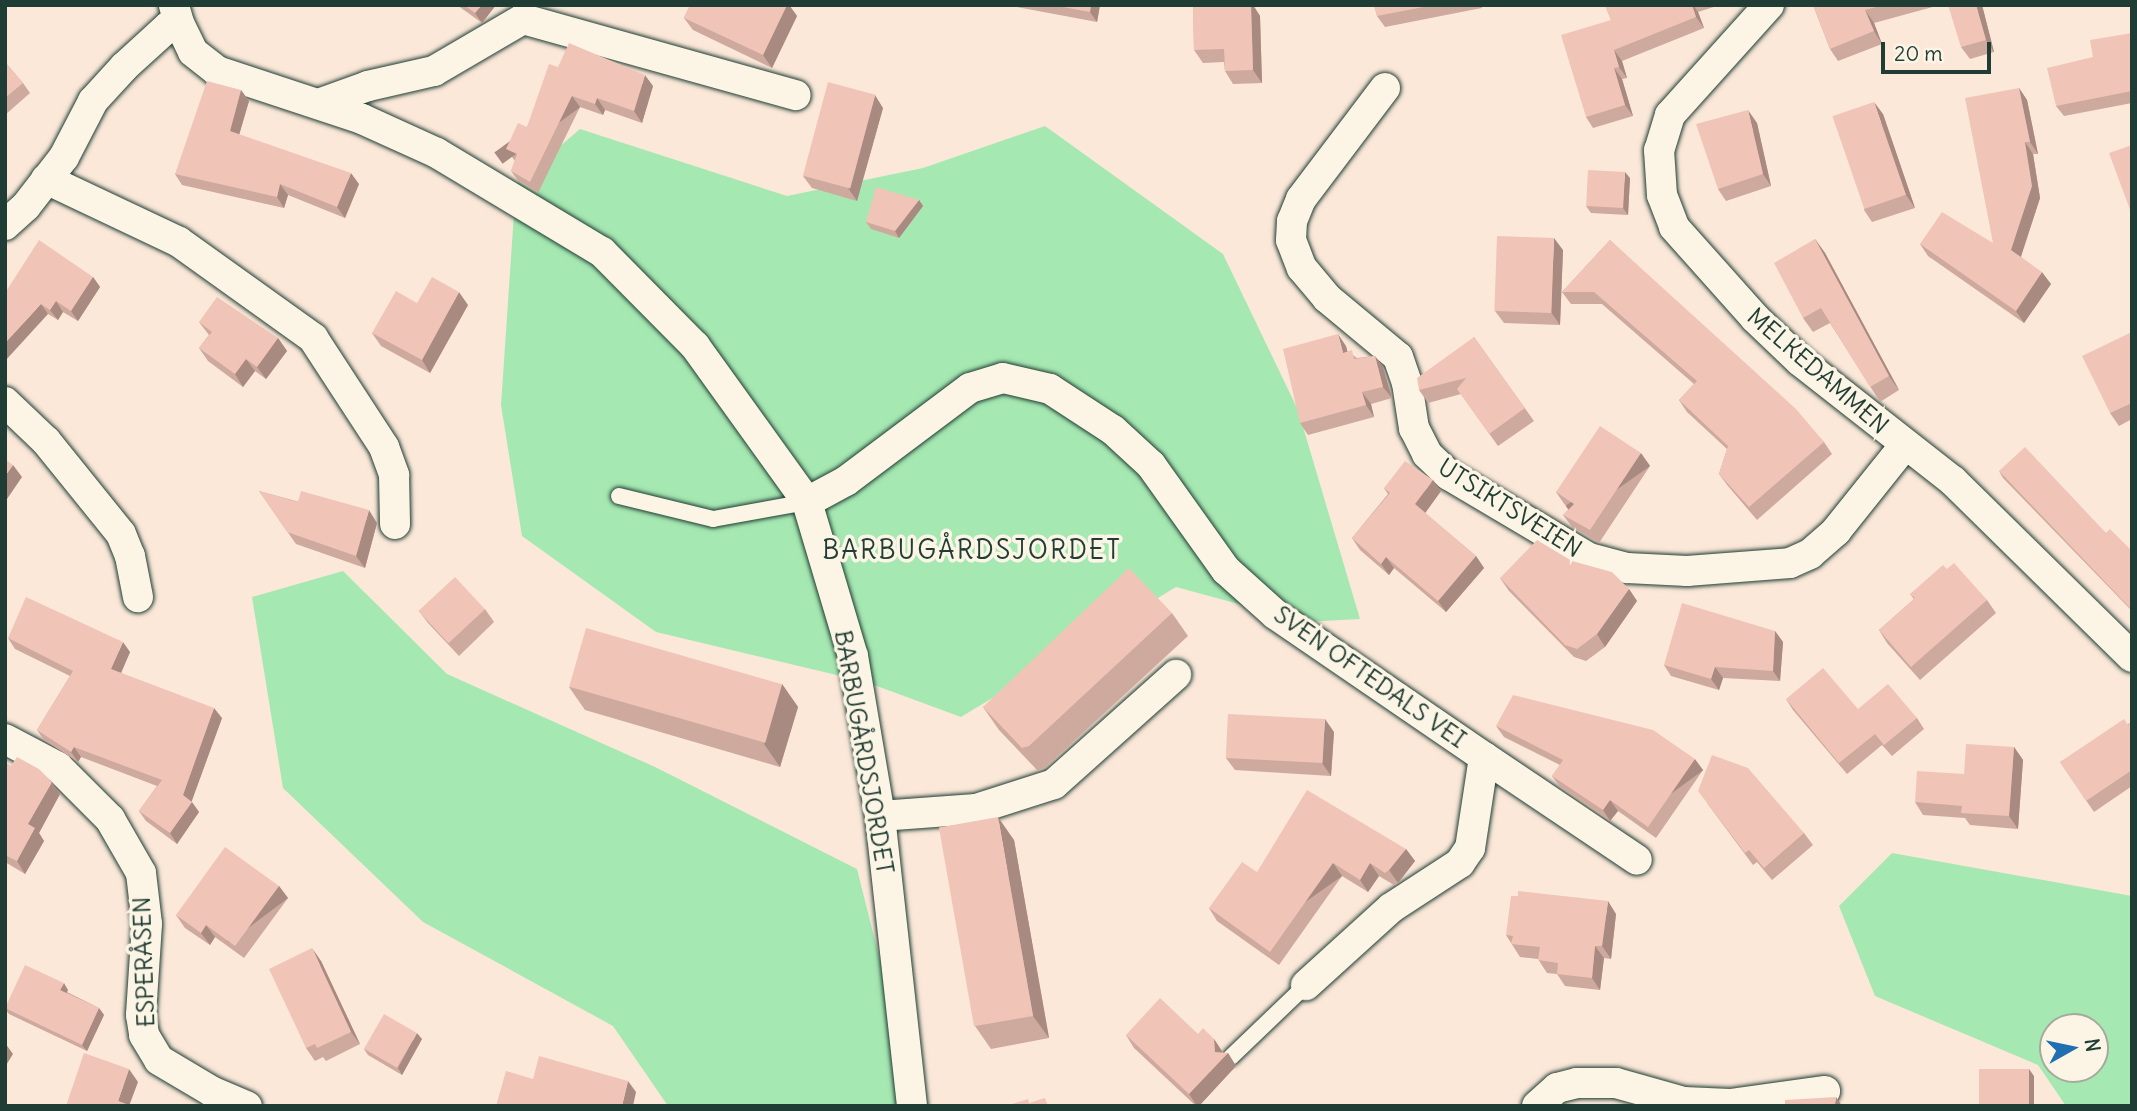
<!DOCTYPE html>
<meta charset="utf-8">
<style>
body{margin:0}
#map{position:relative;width:2137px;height:1111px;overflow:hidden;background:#fbe8d9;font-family:Delius,sans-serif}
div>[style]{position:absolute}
.green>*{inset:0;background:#a6e8b2}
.roads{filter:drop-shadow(0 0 2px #1f3d34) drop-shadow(0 0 2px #1f3d34)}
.service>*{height:16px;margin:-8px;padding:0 8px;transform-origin:8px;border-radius:8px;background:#fcf5e5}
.minor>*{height:30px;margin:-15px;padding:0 15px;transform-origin:15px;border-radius:15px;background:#fcf5e5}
.wall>*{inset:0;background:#cea99d}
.shaded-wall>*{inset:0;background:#a88a80;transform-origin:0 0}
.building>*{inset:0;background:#f0c5b7;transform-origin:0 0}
span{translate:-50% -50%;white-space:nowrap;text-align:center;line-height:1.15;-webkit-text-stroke:7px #fcf5e5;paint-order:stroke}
.street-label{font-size:24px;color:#1f3d34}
.neighbourhood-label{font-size:26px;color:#1f3d34;letter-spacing:2px}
.frame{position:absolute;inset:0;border:7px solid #1f3d34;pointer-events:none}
.north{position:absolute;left:2039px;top:1013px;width:70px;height:70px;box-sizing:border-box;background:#fcf5e5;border:2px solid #a4ab9e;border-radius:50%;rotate:81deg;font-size:19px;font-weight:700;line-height:28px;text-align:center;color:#1f3d34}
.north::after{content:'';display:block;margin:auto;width:24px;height:32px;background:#1f6fb2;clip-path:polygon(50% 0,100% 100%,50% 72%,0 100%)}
.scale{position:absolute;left:1881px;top:42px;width:110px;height:32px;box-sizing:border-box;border:4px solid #1f3d34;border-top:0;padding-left:9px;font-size:21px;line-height:24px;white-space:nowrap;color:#1f3d34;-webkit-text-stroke:5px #fcf5e5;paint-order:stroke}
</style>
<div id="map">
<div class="green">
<div style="clip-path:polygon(1045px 126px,1223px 254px,1298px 410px,1360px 619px,1305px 622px,1176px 587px,961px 717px,866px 682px,656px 632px,522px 536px,501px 405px,516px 184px,580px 129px,787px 196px,923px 168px)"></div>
<div style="clip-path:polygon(343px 571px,447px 674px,655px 767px,857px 869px,903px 1052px,910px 1106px,668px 1106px,613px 1026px,423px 922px,283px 788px,252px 597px)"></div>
<div style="clip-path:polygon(evenodd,1892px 853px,2132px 896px,2132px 1106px,2066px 1106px,2038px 1065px,1875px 996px,1839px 906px,1892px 853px,2053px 1027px,2095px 1027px,2095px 1069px,2053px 1069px,2053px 1027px)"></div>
</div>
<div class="roads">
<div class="service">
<div style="left:619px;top:496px;width:97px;rotate:13.7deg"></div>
<div style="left:713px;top:519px;width:96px;rotate:-10.3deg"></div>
<div style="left:1231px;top:1057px;width:104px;rotate:-43.8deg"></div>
</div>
<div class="minor">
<div style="left:1769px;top:5px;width:148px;rotate:132deg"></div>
<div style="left:1670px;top:115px;width:37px;rotate:107deg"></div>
<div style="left:1659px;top:150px;width:45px;rotate:86.2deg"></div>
<div style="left:1662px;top:195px;width:34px;rotate:69deg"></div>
<div style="left:1674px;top:227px;width:122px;rotate:48.3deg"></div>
<div style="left:1755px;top:318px;width:62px;rotate:43.7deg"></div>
<div style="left:1800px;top:361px;width:194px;rotate:38.1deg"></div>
<div style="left:1953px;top:481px;width:251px;rotate:44.5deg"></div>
<div style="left:179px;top:23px;width:32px;rotate:64deg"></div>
<div style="left:193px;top:52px;width:31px;rotate:38deg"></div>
<div style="left:217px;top:71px;width:153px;rotate:18.3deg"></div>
<div style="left:362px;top:119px;width:82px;rotate:24.4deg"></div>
<div style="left:437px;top:153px;width:192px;rotate:31deg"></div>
<div style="left:602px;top:252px;width:132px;rotate:45.3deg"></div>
<div style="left:695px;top:346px;width:192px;rotate:54.3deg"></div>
<div style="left:807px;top:502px;width:161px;rotate:73.4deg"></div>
<div style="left:853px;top:656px;width:162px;rotate:80.4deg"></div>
<div style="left:880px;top:816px;width:292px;rotate:83.7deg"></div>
<div style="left:1385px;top:88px;width:139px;rotate:127.1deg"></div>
<div style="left:1301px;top:199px;width:24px;rotate:112deg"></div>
<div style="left:1292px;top:221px;width:19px;rotate:93deg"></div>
<div style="left:1291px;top:240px;width:30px;rotate:69deg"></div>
<div style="left:1302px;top:268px;width:39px;rotate:50deg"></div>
<div style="left:1327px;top:298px;width:92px;rotate:39.7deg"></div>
<div style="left:1398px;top:357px;width:28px;rotate:71deg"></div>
<div style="left:1407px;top:383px;width:46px;rotate:81.2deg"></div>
<div style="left:1414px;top:428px;width:29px;rotate:63deg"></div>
<div style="left:1427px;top:454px;width:30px;rotate:44deg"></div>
<div style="left:1449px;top:475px;width:163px;rotate:30.7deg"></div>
<div style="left:1589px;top:558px;width:39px;rotate:15deg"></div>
<div style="left:1627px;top:568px;width:60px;rotate:2.9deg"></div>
<div style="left:1687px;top:571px;width:103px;rotate:-4.4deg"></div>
<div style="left:1790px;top:563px;width:22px;rotate:-24deg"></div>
<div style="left:1810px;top:554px;width:35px;rotate:-41deg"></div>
<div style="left:1836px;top:531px;width:109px;rotate:-51.3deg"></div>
<div style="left:318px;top:104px;width:53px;rotate:-19.8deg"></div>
<div style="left:368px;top:86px;width:68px;rotate:-12.8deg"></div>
<div style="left:434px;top:71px;width:103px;rotate:-30.3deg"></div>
<div style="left:523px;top:19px;width:283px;rotate:15.6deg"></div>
<div style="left:46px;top:179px;width:147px;rotate:25.3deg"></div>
<div style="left:179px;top:242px;width:165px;rotate:35.6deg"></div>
<div style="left:313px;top:338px;width:130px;rotate:56.9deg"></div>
<div style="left:384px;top:447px;width:30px;rotate:70deg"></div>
<div style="left:394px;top:475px;width:49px;rotate:88.8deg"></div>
<div style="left:5px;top:225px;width:28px;rotate:-42deg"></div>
<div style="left:26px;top:206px;width:62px;rotate:-52.2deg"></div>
<div style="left:64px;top:157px;width:63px;rotate:-62.6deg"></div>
<div style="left:93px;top:101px;width:46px;rotate:-47.6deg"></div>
<div style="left:124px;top:67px;width:61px;rotate:-42.3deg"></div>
<div style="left:169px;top:26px;width:10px;rotate:-17deg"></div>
<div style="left:179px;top:23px;width:19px;rotate:-106deg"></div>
<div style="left:5px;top:402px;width:57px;rotate:43.6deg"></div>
<div style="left:46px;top:441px;width:119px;rotate:51.1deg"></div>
<div style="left:121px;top:534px;width:24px;rotate:68deg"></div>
<div style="left:130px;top:556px;width:42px;rotate:79deg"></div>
<div style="left:807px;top:502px;width:44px;rotate:-28.3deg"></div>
<div style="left:846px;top:481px;width:155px;rotate:-36.9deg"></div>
<div style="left:970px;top:388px;width:34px;rotate:-17deg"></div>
<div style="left:1003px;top:378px;width:48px;rotate:13.2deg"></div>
<div style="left:1050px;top:389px;width:75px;rotate:33.1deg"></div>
<div style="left:1113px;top:430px;width:52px;rotate:42.6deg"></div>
<div style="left:1151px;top:465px;width:129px;rotate:54.5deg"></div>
<div style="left:1226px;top:570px;width:66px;rotate:41.9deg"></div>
<div style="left:1275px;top:614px;width:253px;rotate:34.4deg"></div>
<div style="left:1484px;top:757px;width:92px;rotate:98.7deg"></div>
<div style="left:1470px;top:848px;width:18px;rotate:124deg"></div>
<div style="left:1460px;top:863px;width:82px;rotate:146.9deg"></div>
<div style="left:1391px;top:908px;width:115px;rotate:137.8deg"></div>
<div style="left:5px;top:739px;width:60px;rotate:27.8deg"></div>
<div style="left:58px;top:767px;width:74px;rotate:45deg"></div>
<div style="left:110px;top:819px;width:62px;rotate:60.1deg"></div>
<div style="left:141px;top:873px;width:51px;rotate:83.3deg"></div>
<div style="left:147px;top:924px;width:91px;rotate:93.8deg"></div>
<div style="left:141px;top:1015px;width:20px;rotate:81deg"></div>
<div style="left:144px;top:1035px;width:29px;rotate:59deg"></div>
<div style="left:159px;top:1060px;width:61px;rotate:30.8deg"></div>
<div style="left:211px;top:1091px;width:39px;rotate:23deg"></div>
<div style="left:1484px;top:757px;width:184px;rotate:33.9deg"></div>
<div style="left:880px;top:816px;width:96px;rotate:-4.2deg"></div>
<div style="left:976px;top:809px;width:82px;rotate:-17.8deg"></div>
<div style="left:1054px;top:784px;width:164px;rotate:-41.8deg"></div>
<div style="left:1537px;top:1106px;width:27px;rotate:-42deg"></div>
<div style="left:1557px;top:1088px;width:21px;rotate:-14deg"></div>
<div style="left:1577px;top:1083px;width:39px"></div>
<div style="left:1616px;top:1083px;width:71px;rotate:15.6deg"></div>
<div style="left:1684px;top:1102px;width:46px;rotate:2.5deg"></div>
<div style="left:1730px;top:1104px;width:96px;rotate:-7.8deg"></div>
</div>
</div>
<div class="wall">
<div style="clip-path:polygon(457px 5px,496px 5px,482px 23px)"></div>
<div style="clip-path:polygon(690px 5px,789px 5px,797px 16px,772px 68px,693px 30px,684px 18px)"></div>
<div style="clip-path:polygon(1006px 5px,1100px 5px,1097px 22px)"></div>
<div style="clip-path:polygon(1193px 5px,1253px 5px,1260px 16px,1262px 83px,1233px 84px,1225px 71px,1224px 62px,1203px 63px,1194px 50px)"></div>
<div style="clip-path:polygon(1374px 5px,1481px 5px,1482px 8px,1385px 27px,1377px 16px)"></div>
<div style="clip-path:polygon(1605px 5px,1720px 5px,1698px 12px,1704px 28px,1622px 61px,1627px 78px,1622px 79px,1633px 116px,1593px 128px,1586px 117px,1611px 20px)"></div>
<div style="clip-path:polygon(1813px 5px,1940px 5px,1874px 23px,1882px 44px,1838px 61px,1830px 49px)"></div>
<div style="clip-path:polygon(1982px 5px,1994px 52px,1970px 59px,1961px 47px)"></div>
<div style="clip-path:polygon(2132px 33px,2132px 103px,2064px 116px,2056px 106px,2093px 57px)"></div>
<div style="clip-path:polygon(5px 62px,23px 83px,30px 93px,5px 115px)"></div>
<div style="clip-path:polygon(558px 67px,653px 86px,642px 123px,605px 110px,603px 115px,580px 107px,538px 193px,519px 182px,511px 171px,515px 161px,506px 149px,527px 127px)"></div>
<div style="clip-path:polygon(2019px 88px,2027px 100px,2038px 154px,2033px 154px,2040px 198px,2021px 257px,2051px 284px,2024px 323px,1928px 256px,1920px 244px,1993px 243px)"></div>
<div style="clip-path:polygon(241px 90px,249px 101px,239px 135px,359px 184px,345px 218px,288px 195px,284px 208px,182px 185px,175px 174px)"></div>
<div style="clip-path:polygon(883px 108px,857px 201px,812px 188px,803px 176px)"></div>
<div style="clip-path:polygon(1883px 114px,1915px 208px,1872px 222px,1864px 210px)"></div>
<div style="clip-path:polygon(1757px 123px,1771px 186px,1726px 201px,1718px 189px)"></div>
<div style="clip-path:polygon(1630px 178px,1628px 215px,1591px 213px,1586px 206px)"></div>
<div style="clip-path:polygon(919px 200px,923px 206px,899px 238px,871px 229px,866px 222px)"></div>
<div style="clip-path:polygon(1815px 239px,1825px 253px,1899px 390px,1880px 402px,1830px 323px,1813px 332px,1803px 318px)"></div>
<div style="clip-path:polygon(1610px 240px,1824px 442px,1832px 454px,1757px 520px,1728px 486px,1719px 474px,1727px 449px,1687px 412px,1679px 400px,1694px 384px,1602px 304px,1571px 304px,1562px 292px)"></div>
<div style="clip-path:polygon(1563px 250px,1560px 325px,1504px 323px,1495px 311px)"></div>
<div style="clip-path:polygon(93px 277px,100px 287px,78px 321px,63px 312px,58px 320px,48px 314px,5px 293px)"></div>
<div style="clip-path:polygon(417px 303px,468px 305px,430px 373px,381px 346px,372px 333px)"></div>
<div style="clip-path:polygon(199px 322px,278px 338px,287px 351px,266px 379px,255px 371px,243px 387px,208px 361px,199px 348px,209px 335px)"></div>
<div style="clip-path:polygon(2132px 332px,2132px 419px,2119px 426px,2110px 413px)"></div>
<div style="clip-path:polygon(1474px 337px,1534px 421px,1498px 446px,1461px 394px,1428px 403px,1419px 390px)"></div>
<div style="clip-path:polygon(1346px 346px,1347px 351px,1357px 358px,1375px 356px,1383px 367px,1392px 398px,1371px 404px,1374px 417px,1308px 435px,1300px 423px)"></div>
<div style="clip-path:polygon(1650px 466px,1599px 543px,1572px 527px,1563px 515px,1570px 508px,1565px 505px,1556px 492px)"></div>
<div style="clip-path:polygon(1999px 471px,2106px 533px,2132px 551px,2132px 611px,2003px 478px)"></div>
<div style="clip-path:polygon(1384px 488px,1441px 491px,1425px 513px,1476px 556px,1484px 568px,1446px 612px,1394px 568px,1389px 575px,1360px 550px,1352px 538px,1388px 494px)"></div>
<div style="clip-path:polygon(259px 491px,377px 523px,365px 568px,296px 544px)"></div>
<div style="clip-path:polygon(1572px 561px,1629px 589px,1637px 601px,1605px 647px,1586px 661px,1574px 657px,1509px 591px,1500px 578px)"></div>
<div style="clip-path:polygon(1947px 569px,1987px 600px,1996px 613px,1920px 680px,1887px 643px,1879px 630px,1914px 599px,1910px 594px)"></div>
<div style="clip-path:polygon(485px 609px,494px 622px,459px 656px,428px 623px,419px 611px)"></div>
<div style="clip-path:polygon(1172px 613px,1188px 636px,1045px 768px,1038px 771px,999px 730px,983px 707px)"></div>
<div style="clip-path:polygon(1775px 631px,1783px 642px,1780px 681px,1723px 678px,1719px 690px,1671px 676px,1664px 665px)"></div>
<div style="clip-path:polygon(8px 638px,130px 652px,121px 673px,222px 718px,191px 802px,199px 812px,177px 844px,146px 821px,139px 811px,157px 786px,81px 757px,78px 762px,44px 740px,37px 730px,70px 676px,15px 649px)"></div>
<div style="clip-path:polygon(782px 684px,798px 707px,780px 767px,585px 710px,569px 687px)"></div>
<div style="clip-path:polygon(1786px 699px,1917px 718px,1924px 729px,1892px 756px,1882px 745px,1847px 774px,1793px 710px)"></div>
<div style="clip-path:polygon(2132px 722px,2132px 786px,2094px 812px,2060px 762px)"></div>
<div style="clip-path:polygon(1496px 726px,1703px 770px,1656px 838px,1618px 811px,1610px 821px,1560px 787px,1552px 776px,1560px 765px,1504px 737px)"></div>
<div style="clip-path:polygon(1334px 732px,1331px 776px,1235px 770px,1226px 758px)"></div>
<div style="clip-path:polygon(2014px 747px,2023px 760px,2018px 829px,1970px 825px,1965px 818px,1923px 815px,1915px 802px)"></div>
<div style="clip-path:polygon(5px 763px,60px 794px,39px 833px,44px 841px,25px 874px,5px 862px)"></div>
<div style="clip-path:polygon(1707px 803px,1804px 833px,1813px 845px,1772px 880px,1757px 862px,1753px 865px)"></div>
<div style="clip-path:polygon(1014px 840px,1049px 1038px,991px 1049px,975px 1026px)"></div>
<div style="clip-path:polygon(1406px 849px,1415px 861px,1398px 883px,1394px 885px,1379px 876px,1368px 892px,1342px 876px,1279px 965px,1217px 921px,1209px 908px,1257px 872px)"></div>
<div style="clip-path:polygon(279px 886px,288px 898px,244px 958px,215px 937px,210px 945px,185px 928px,176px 915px)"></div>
<div style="clip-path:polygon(1616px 914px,1611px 959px,1604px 958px,1600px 990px,1565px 986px,1557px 974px,1547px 973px,1538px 959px,1520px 957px,1506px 935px)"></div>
<div style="clip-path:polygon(321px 961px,360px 1044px,326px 1061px,323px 1057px,315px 1061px,306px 1048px)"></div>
<div style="clip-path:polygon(68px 990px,67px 992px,99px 1008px,104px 1015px,87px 1051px,9px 1014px,5px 1009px,5px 1006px)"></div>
<div style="clip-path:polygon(1198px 1034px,1214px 1039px,1223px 1053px,1228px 1053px,1236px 1066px,1199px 1106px,1196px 1106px,1134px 1048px,1126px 1035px)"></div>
<div style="clip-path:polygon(422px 1039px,402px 1075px,368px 1055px,364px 1049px)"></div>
</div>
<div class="shaded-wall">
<div style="clip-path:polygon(482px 5px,496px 5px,482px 23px,475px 13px)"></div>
<div style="clip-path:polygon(787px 5px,789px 5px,797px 16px,772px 68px,763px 55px)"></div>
<div style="clip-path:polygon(1091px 5px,1100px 5px,1097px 22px,1090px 12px)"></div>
<div style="clip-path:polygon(1251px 5px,1253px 5px,1260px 16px,1262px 83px,1253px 70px)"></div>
<div style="clip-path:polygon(1692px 5px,1693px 5px,1698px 12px,1704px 28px,1696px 17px)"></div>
<div style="clip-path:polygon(1976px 5px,1982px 5px,1994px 52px,1986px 40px)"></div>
<div style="clip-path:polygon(1865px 10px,1874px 23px,1882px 44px,1874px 31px)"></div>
<div style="clip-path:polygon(1614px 50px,1622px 61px,1627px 78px,1619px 67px)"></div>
<div style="clip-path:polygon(1614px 68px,1622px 79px,1633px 116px,1625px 105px)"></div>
<div style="clip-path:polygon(645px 75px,653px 86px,642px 123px,634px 111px)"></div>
<div style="clip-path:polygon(2019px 88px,2027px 100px,2038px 154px,2030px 142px)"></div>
<div style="clip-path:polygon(241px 90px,249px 101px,237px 142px,230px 131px)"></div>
<div style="clip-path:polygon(875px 95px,883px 108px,857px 201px,848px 188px)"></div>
<div style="left:572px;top:96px;width:14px;height:96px;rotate:54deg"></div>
<div style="clip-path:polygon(597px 98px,605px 110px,603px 115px,595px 104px)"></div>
<div style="clip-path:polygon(1874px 102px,1883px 114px,1915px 208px,1906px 195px)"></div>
<div style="clip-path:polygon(1748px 110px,1757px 123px,1771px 186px,1763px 174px)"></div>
<div style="clip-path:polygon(2025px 142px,2033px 154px,2040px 198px,2019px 262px,2011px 250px)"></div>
<div style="clip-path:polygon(1625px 172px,1630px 178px,1628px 215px,1623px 208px)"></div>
<div style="clip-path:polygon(351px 173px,359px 184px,345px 218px,337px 207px)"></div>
<div style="clip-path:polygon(280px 184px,288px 195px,284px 208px,277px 197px)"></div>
<div style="clip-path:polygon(919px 200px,923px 206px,899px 238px,895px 231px)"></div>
<div style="clip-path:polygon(1554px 238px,1563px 250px,1560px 325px,1551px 312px)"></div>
<div style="clip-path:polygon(1815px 239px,1825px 253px,1899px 390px,1889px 376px)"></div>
<div style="clip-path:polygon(2042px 272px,2051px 284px,2024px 323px,2016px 311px)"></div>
<div style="clip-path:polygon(93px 277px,100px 287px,78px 321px,71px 311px)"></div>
<div style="clip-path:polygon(459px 292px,468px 305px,430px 373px,422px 360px)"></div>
<div style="clip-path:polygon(56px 301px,63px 312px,58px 320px,50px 310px)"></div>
<div style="clip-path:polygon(41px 304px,48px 314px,5px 361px,5px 343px)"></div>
<div style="clip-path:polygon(1338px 334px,1346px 346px,1351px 365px,1343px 353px)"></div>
<div style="clip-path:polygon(278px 338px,287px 351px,266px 379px,257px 367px)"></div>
<div style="clip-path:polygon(1375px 356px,1383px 367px,1392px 398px,1383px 387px)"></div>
<div style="clip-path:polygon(246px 359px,255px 371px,243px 387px,235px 374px)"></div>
<div style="clip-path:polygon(1362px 392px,1371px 404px,1374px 417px,1366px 405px)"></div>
<div style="left:1641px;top:453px;width:16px;height:92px;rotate:55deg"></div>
<div style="clip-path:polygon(13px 465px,22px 477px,5px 502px,5px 476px)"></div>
<div style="clip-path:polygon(1433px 480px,1441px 491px,1423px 516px,1415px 504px)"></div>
<div style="clip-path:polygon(369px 510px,377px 523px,365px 568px,356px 556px)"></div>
<div style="clip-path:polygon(1476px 556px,1484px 568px,1446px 612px,1438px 601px)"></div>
<div style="clip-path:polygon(1386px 557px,1394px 568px,1389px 575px,1381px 564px)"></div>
<div style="clip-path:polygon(1629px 589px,1637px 601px,1605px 647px,1597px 634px)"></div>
<div style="clip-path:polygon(1775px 631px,1783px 642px,1780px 681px,1773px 671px)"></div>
<div style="clip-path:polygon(123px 642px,130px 652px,118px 680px,111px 669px)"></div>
<div style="clip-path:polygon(1715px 667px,1723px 678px,1719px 690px,1711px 679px)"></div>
<div style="clip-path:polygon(782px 684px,798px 707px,780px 767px,764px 744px)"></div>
<div style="clip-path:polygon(214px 708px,222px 718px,190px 806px,183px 795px)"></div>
<div style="clip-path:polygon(1325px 719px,1334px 732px,1331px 776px,1322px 763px)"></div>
<div style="clip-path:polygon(74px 747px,81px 757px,78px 762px,71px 752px)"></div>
<div style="clip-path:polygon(2014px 747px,2023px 760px,2018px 829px,2009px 816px)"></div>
<div style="left:1695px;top:759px;width:14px;height:83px;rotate:54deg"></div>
<div style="clip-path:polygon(52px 782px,60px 794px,39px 833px,44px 841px,25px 874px,17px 861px,28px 824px)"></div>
<div style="clip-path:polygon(1610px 800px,1618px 811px,1610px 821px,1603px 810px)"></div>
<div style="clip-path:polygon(192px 802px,199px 812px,177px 844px,170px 833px)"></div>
<div style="clip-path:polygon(998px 817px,1014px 840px,1049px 1038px,1033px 1016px)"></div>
<div style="clip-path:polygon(1406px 849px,1415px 861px,1398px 883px,1389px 870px)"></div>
<div style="left:1333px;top:863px;width:16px;height:109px;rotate:55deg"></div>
<div style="clip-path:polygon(1370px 863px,1379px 876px,1368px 892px,1360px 880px)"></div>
<div style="left:279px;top:886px;width:15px;height:74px;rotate:53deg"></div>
<div style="clip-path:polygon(1608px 901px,1616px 914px,1611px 959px,1602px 946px)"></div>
<div style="clip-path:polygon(206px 925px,215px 937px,210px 945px,201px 933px)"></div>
<div style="clip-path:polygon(1595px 946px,1604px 958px,1600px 990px,1592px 978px)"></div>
<div style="clip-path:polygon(312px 948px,321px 961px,360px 1044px,351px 1032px)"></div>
<div style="clip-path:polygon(64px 983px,68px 990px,65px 996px,60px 990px)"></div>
<div style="clip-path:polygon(99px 1008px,104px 1015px,87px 1051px,82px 1045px)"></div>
<div style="clip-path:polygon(417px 1033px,422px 1039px,402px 1075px,398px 1068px)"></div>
<div style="clip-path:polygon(1214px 1039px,1222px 1051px,1223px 1058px,1228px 1053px,1236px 1066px,1199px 1106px,1197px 1106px,1189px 1094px,1215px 1052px)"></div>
<div style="clip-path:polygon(5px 1043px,13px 1054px,5px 1067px)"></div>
<div style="clip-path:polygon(129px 1069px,138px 1082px,129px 1106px,118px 1101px)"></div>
<div style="clip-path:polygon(2029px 1069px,2034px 1076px,2034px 1106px,2029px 1106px)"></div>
<div style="clip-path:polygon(628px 1081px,636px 1092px,633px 1106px,622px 1106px)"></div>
<div style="clip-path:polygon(1836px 1097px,1842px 1106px,1835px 1106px)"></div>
</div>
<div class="building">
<div style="clip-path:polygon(464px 5px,482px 5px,475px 13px)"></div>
<div style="clip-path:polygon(690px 5px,787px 5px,763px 55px,684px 18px)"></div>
<div style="clip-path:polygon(1052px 5px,1091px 5px,1090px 12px)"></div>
<div style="clip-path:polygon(1193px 5px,1251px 5px,1253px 70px,1225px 71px,1224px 49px,1194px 50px)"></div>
<div style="clip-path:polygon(1374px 5px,1434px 5px,1377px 16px)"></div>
<div style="clip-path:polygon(1605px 5px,1692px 5px,1696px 17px,1614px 50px,1619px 67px,1614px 68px,1625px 105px,1586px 117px,1561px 35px,1611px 20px)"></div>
<div style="clip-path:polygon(1813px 5px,1884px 5px,1865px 10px,1874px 31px,1830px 49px)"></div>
<div style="clip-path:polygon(1948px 5px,1976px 5px,1986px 40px,1961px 47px)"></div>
<div style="clip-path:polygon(2132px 33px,2132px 91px,2056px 106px,2047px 68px,2093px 57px,2090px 40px)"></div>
<div style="clip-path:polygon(569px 43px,645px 75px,634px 111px,597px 98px,595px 104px,572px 96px,530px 182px,511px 171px,517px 154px,506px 149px,518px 123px,527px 127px,549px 64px,558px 67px)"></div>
<div style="clip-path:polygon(5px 62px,23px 83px,5px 98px)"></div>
<div style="clip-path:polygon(207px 81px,241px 90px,230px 131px,351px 173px,337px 207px,280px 184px,277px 197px,175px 174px)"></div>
<div style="left:828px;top:82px;width:49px;height:97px;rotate:15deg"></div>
<div style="clip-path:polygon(2019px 88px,2030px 142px,2025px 142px,2032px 186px,2011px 250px,2042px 272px,2016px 311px,1920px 244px,1942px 212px,1993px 243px,1965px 98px)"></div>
<div style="left:1874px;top:102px;width:98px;height:44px;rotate:71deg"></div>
<div style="clip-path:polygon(1748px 110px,1763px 174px,1718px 189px,1696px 124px)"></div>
<div style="clip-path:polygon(2132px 145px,2132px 215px,2109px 153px)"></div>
<div style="left:1588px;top:170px;width:37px;height:36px;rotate:3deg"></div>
<div style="clip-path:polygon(876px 187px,919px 200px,895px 231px,866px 222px)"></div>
<div style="left:1497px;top:236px;width:57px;height:75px;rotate:2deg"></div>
<div style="clip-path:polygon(1815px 239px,1889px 376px,1870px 387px,1821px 308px,1803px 318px,1774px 263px)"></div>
<div style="clip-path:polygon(39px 240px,93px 277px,71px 311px,56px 301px,50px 310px,41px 304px,5px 343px,5px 293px)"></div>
<div style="clip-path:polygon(1610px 240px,1796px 409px,1824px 442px,1749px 507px,1719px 474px,1728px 446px,1679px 400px,1697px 381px,1594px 292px,1562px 292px)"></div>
<div style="clip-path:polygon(432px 277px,459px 292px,422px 360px,372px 333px,396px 291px,417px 303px)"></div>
<div style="clip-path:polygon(217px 297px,278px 338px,257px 367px,246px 359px,235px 374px,199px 348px,212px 332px,199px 322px)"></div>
<div style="clip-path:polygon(2132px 332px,2132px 403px,2110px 413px,2082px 356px)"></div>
<div style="clip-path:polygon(1338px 334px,1343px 353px,1352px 350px,1354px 359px,1375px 356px,1383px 387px,1362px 392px,1366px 405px,1300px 423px,1283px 349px)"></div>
<div style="clip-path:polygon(1474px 337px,1525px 408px,1489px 434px,1457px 389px,1466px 378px,1419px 390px,1417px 378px)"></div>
<div style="clip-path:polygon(1600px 426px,1641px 453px,1590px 530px,1563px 515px,1574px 504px,1556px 492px)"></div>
<div style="clip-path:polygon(2025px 447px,2106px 533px,2110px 529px,2132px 551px,2132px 610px,1999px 471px)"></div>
<div style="clip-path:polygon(5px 459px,13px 465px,5px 476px)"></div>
<div style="clip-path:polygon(1405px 461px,1433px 480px,1415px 504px,1476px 556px,1438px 601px,1386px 557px,1381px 564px,1352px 538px,1390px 493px,1384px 488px)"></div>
<div style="clip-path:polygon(259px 491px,298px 502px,301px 491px,369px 510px,356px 556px,287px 532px)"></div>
<div style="clip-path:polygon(1537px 540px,1572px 561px,1612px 572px,1629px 589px,1597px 634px,1577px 649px,1565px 645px,1500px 578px)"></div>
<div style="clip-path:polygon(1954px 563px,1987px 600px,1911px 667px,1879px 630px,1915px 598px,1910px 594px,1943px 565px,1947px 569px)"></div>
<div style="clip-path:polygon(1129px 568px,1172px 613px,1029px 746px,1022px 748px,983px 707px)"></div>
<div style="left:455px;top:577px;width:44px;height:50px;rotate:47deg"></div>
<div style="clip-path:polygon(26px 597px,123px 642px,111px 669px,214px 708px,183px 795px,192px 802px,170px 833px,139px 811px,162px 780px,74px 747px,71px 752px,37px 730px,73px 671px,8px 638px)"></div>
<div style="clip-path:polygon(1682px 603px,1775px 631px,1773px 671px,1715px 667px,1711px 679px,1664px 665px)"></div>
<div style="left:586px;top:628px;width:204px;height:61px;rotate:16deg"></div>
<div style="clip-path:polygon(1823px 668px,1858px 709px,1888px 684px,1917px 718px,1884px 745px,1875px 734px,1839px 763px,1786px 699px)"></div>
<div style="clip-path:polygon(1513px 695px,1653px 730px,1695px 759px,1648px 827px,1610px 800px,1603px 810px,1552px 776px,1563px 760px,1496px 726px)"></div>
<div style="left:1228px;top:714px;width:97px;height:44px;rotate:3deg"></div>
<div style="clip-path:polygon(2124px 719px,2128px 725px,2132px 722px,2132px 770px,2086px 801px,2060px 762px)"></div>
<div style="clip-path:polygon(1966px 744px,2014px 747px,2009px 816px,1961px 813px,1962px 806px,1915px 802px,1917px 771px,1964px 774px)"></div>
<div style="clip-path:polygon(1712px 755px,1748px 768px,1804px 833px,1764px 868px,1749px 850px,1745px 853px,1698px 791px)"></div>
<div style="clip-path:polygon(17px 757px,39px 769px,52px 782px,28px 824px,35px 828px,17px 861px,5px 855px,5px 763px,11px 766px)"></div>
<div style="clip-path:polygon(1307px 790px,1406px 849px,1389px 870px,1385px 873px,1370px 863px,1360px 880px,1333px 863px,1270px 952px,1209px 908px,1242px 862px,1257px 872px)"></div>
<div style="left:998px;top:817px;width:202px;height:60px;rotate:80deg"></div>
<div style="clip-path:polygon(225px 847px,279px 886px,235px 946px,206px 925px,201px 933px,176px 915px)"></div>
<div style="clip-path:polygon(1518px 891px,1608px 901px,1602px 946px,1595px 946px,1592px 978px,1557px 974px,1558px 963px,1538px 960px,1540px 947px,1511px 944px,1513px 936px,1506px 935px,1511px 896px,1518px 896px)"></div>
<div style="clip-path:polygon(312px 948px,351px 1032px,317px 1048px,315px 1044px,306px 1048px,269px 969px)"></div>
<div style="clip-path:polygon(25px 965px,64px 983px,60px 990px,99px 1008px,82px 1045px,5px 1008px)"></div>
<div style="clip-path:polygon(1160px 998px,1198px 1034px,1203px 1028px,1214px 1039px,1215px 1052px,1228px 1053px,1189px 1094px,1126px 1035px)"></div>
<div style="left:384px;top:1014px;width:38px;height:40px;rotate:30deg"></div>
<div style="clip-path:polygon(84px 1053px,129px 1069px,118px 1101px,132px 1106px,66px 1106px)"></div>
<div style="clip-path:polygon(539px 1056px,628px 1081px,622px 1106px,496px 1106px,506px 1071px,533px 1079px)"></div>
<div style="left:2029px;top:1069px;width:37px;height:50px;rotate:90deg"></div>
<div style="clip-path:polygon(1836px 1097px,1835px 1106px,1785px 1106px,1785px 1100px)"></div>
<div style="clip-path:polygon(1045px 1098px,1048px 1106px,1006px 1106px,1028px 1099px,1029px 1103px)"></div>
</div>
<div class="street-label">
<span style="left:1818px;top:371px;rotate:41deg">MELKEDAMMEN</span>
<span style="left:1510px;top:508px;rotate:32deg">UTSIKTSVEIEN</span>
<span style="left:1370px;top:677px;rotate:35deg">SVEN OFTEDALS VEI</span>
<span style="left:864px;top:752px;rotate:80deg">BARBUGÅRDSJORDET</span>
<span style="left:144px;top:962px;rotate:-92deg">ESPERÅSEN</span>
</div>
<div class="neighbourhood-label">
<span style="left:972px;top:550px">BARBUGÅRDSJORDET</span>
</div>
<div class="frame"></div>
<div class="north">N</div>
<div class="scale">20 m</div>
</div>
